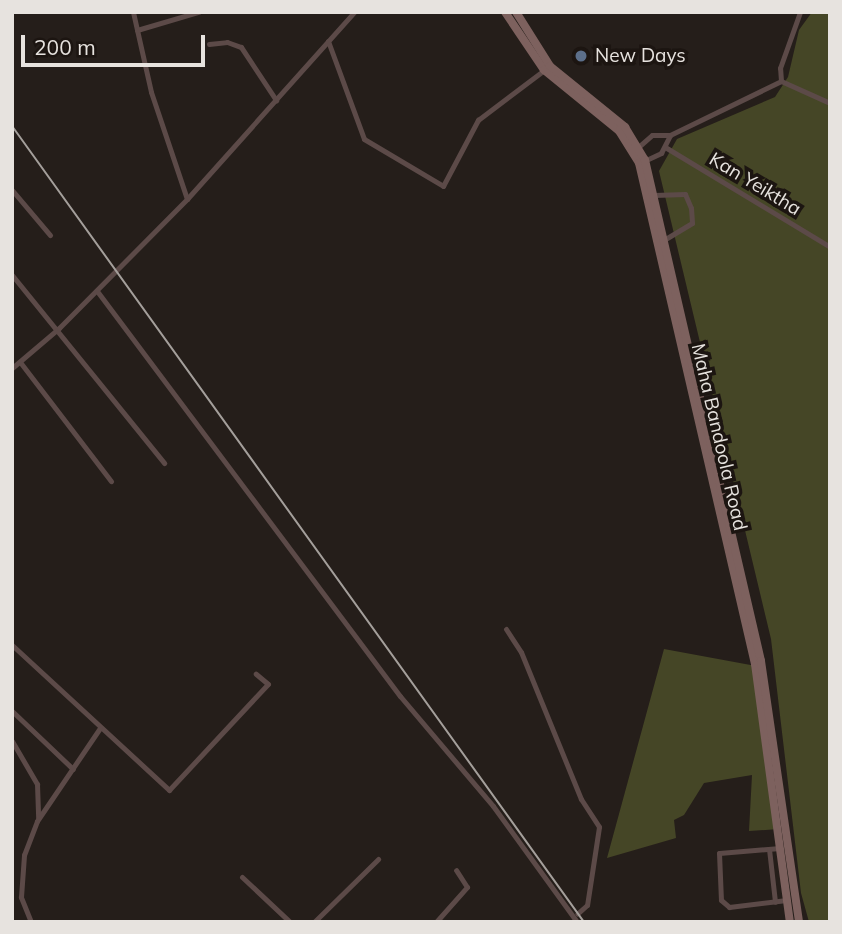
<!DOCTYPE html>
<style>
body{margin:0}
#map{position:relative;width:842px;height:934px;overflow:hidden;background:#251e1a;font-family:Mulish,sans-serif}
div>[style]{position:absolute}
.green>*{inset:0;background:#454626}
.street>*{height:5px;margin:-2.5px;padding:0 2.5px;transform-origin:2.5px;border-radius:2.5px;background:#5c4a48}
.secondary>*{height:8px;margin:-4px;padding:0 4px;transform-origin:4px;border-radius:4px;background:#7d615e}
.rail>*{height:2px;margin:-1px;padding:0 1px;transform-origin:1px;border-radius:1px;background:#a49f9b}
.dots>*{width:19px;height:19px;translate:-50% -50%;box-sizing:border-box;border:4px solid #1c1511;border-radius:50%}
span{translate:-50% -50%;white-space:nowrap;text-align:center;line-height:1.15;-webkit-text-stroke:7px #1c1511;paint-order:stroke}
.poi-label{font-size:19px;color:#e7e3df}
.left{translate:0 -50%;text-align:left}
.street-label{font-size:19px;color:#e7e3df}
.frame{position:absolute;inset:0;border:14px solid #e7e3df;pointer-events:none}
.scale{position:absolute;left:21px;top:35px;width:184px;height:32px;box-sizing:border-box;border:4px solid #e7e3df;border-top:0;padding-left:9px;font-size:21px;line-height:24px;white-space:nowrap;color:#e7e3df;-webkit-text-stroke:5px #1c1511;paint-order:stroke}
</style>
<div id="map">
<div class="green">
<div style="clip-path:polygon(812px 12px,830px 12px,830px 922px,809px 922px,801px 893px,771px 639px,659px 171px,677px 139px,775px 97px,788px 77px,799px 30px)"></div>
<div style="clip-path:polygon(664px 649px,756px 666px,779px 829px,749px 831px,752px 775px,704px 783px,684px 815px,674px 820px,676px 838px,607px 858px)"></div>
</div>
<div class="street">
<div style="left:133px;top:12px;width:82px;rotate:77.3deg"></div>
<div style="left:151px;top:92px;width:113px;rotate:71.4deg"></div>
<div style="left:137px;top:30px;width:64px;rotate:-16.4deg"></div>
<div style="left:328px;top:41px;width:104px;rotate:69.8deg"></div>
<div style="left:364px;top:139px;width:92px;rotate:30.7deg"></div>
<div style="left:443px;top:186px;width:75px;rotate:-62.1deg"></div>
<div style="left:478px;top:120px;width:83px;rotate:-37.1deg"></div>
<div style="left:209px;top:44px;width:18px;rotate:-6deg"></div>
<div style="left:227px;top:42px;width:15px;rotate:20deg"></div>
<div style="left:241px;top:47px;width:64px;rotate:56.6deg"></div>
<div style="left:781px;top:81px;width:54px;rotate:24.2deg"></div>
<div style="left:670px;top:135px;width:123px;rotate:-25.9deg"></div>
<div style="left:781px;top:81px;width:13px;rotate:-94deg"></div>
<div style="left:780px;top:68px;width:59px;rotate:-70.3deg"></div>
<div style="left:665px;top:147px;width:193px;rotate:31.2deg"></div>
<div style="left:636px;top:149px;width:21px;rotate:-41deg"></div>
<div style="left:652px;top:135px;width:18px"></div>
<div style="left:644px;top:161px;width:19px;rotate:-25deg"></div>
<div style="left:661px;top:153px;width:20px;rotate:-63deg"></div>
<div style="left:12px;top:190px;width:59px;rotate:49.8deg"></div>
<div style="left:654px;top:195px;width:31px;rotate:-2deg"></div>
<div style="left:685px;top:194px;width:15px;rotate:67deg"></div>
<div style="left:691px;top:208px;width:15px;rotate:86deg"></div>
<div style="left:692px;top:223px;width:33px;rotate:149deg"></div>
<div style="left:12px;top:275px;width:242px;rotate:51deg"></div>
<div style="left:97px;top:291px;width:506px;rotate:53.2deg"></div>
<div style="left:400px;top:696px;width:144px;rotate:49.8deg"></div>
<div style="left:493px;top:806px;width:143px;rotate:54.1deg"></div>
<div style="left:20px;top:362px;width:150px;rotate:52.6deg"></div>
<div style="left:12px;top:368px;width:62px;rotate:-40.4deg"></div>
<div style="left:59px;top:328px;width:182px;rotate:-45.2deg"></div>
<div style="left:187px;top:199px;width:251px;rotate:-48.2deg"></div>
<div style="left:506px;top:629px;width:27px;rotate:57deg"></div>
<div style="left:521px;top:652px;width:159px;rotate:67.8deg"></div>
<div style="left:581px;top:799px;width:33px;rotate:57deg"></div>
<div style="left:599px;top:827px;width:79px;rotate:98.7deg"></div>
<div style="left:587px;top:905px;width:13px;rotate:138deg"></div>
<div style="left:12px;top:645px;width:214px;rotate:42.7deg"></div>
<div style="left:169px;top:790px;width:145px;rotate:-47deg"></div>
<div style="left:268px;top:684px;width:16px;rotate:-140deg"></div>
<div style="left:12px;top:711px;width:84px;rotate:43.6deg"></div>
<div style="left:12px;top:741px;width:50px;rotate:59.8deg"></div>
<div style="left:37px;top:784px;width:34px;rotate:88deg"></div>
<div style="left:780px;top:848px;width:61px;rotate:175.3deg"></div>
<div style="left:719px;top:853px;width:47px;rotate:87.6deg"></div>
<div style="left:721px;top:900px;width:11px;rotate:41deg"></div>
<div style="left:729px;top:907px;width:58px;rotate:-6.9deg"></div>
<div style="left:769px;top:849px;width:53px;rotate:83.5deg"></div>
<div style="left:242px;top:877px;width:66px;rotate:43.2deg"></div>
<div style="left:31px;top:922px;width:27px;rotate:-112deg"></div>
<div style="left:21px;top:897px;width:42px;rotate:-85.9deg"></div>
<div style="left:24px;top:855px;width:36px;rotate:-69deg"></div>
<div style="left:37px;top:821px;width:112px;rotate:-55.9deg"></div>
<div style="left:314px;top:922px;width:90px;rotate:-44.5deg"></div>
<div style="left:436px;top:922px;width:47px;rotate:-48.5deg"></div>
<div style="left:467px;top:887px;width:20px;rotate:-123deg"></div>
</div>
<div class="secondary">
<div style="left:505px;top:12px;width:70px;rotate:56.1deg"></div>
<div style="left:544px;top:70px;width:97px;rotate:39.1deg"></div>
<div style="left:619px;top:131px;width:38px;rotate:58deg"></div>
<div style="left:639px;top:163px;width:514px;rotate:76.96deg"></div>
<div style="left:755px;top:664px;width:260px;rotate:82.3deg"></div>
<div style="left:516px;top:12px;width:64px;rotate:57.8deg"></div>
<div style="left:550px;top:66px;width:97px;rotate:39.1deg"></div>
<div style="left:625px;top:127px;width:39px;rotate:59deg"></div>
<div style="left:645px;top:160px;width:514px;rotate:76.96deg"></div>
<div style="left:761px;top:661px;width:264px;rotate:81.7deg"></div>
</div>
<div class="rail">
<div style="left:12px;top:126px;width:980px;rotate:54.3deg"></div>
</div>
<div class="dots">
<div style="left:581px;top:56px;background:#5c6f8a"></div>
</div>
<div class="poi-label">
<span class="left" style="left:595px;top:56px">New Days</span>
</div>
<div class="street-label">
<span style="left:755px;top:184px;rotate:31deg">Kan Yeiktha</span>
<span style="left:719px;top:437px;rotate:77deg">Maha Bandoola Road</span>
</div>
<div class="frame"></div>
<div class="scale">200 m</div>
</div>
